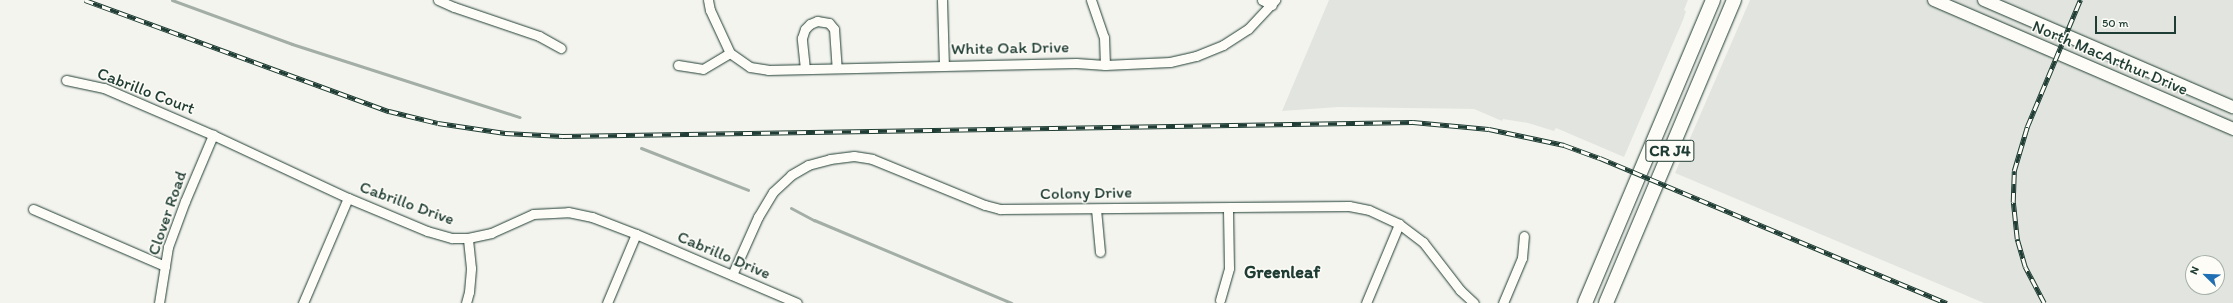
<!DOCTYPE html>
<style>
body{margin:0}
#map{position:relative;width:2233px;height:303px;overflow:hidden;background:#f4f4ef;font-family:Itim,sans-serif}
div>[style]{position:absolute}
.built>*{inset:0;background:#e2e5df}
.stream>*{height:3px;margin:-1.5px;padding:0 1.5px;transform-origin:1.5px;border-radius:1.5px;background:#a3aea7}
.roads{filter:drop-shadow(0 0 1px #1f3d34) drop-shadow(0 0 1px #1f3d34)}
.street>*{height:9px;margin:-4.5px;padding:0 4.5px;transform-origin:4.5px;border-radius:4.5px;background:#fdfcf7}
.secondary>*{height:12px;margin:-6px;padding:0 6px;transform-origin:6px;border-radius:6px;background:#fdfcf7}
.primary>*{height:14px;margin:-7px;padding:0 7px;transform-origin:7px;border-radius:7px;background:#fdfcf7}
.rail>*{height:4.5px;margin-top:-2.25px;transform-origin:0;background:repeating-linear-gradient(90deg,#fdfcf7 0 9px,#1f3d34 0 18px);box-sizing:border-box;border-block:1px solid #1f3d34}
span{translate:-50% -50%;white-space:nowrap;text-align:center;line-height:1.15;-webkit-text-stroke:3px #fdfcf7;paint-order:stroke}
.shield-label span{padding:1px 3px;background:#fdfcf7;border:1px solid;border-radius:3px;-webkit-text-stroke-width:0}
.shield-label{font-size:16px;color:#1f3d34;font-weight:700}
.street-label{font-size:17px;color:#1f3d34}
.neighbourhood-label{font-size:18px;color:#1f3d34;font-weight:700}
.north{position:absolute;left:2185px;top:255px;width:40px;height:40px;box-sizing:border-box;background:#fdfcf7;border:1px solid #a4b0a9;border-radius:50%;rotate:293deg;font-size:11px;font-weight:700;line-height:16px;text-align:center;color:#1f3d34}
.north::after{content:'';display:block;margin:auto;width:14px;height:18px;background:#1f6fb2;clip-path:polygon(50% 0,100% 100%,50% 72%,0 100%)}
.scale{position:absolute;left:2095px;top:16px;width:81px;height:18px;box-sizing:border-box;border:2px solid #1f3d34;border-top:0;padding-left:5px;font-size:12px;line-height:14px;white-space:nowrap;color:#1f3d34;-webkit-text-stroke:3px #fdfcf7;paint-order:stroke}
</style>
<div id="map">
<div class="built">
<div style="clip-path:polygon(1329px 0,1688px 0,1684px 10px,1686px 11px,1683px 20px,1624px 157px,1556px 128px,1554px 131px,1528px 123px,1503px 119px,1502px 121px,1474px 109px,1339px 107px,1282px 111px)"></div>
<div style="clip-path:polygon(evenodd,1750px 0,2233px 0,2233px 303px,1984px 303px,1675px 173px,1750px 0,2193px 263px,2217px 263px,2217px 287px,2193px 287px,2193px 263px)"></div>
</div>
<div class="stream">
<div style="left:172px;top:0;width:128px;rotate:20.1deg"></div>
<div style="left:292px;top:44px;width:239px;rotate:17.8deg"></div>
<div style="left:641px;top:148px;width:115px;rotate:21.4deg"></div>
<div style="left:791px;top:208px;width:26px;rotate:28deg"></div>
<div style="left:814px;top:220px;width:214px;rotate:22.8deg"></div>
</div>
<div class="roads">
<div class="street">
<div style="left:438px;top:0;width:17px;rotate:24deg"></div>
<div style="left:454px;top:7px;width:90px;rotate:18.8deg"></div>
<div style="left:539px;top:36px;width:25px;rotate:29deg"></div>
<div style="left:708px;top:0;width:10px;rotate:79deg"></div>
<div style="left:710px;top:10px;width:47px;rotate:65.1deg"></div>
<div style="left:730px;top:53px;width:24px;rotate:35deg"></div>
<div style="left:750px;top:67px;width:18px;rotate:9deg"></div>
<div style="left:768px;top:70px;width:308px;rotate:-1.3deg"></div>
<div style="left:1076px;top:63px;width:29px;rotate:4deg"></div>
<div style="left:1105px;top:65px;width:65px;rotate:-2.6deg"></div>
<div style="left:1170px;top:62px;width:27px;rotate:-13deg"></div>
<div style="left:1196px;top:56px;width:29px;rotate:-22deg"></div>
<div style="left:1223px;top:45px;width:30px;rotate:-33deg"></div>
<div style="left:1248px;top:29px;width:40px;rotate:-47deg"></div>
<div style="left:942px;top:0;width:66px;rotate:88.3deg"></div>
<div style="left:1091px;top:0;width:39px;rotate:71deg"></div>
<div style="left:1104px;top:37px;width:28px;rotate:88deg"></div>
<div style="left:1262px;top:0;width:11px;rotate:27deg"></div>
<div style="left:678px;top:65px;width:25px;rotate:9deg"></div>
<div style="left:703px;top:69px;width:31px;rotate:-31deg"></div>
<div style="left:805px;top:69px;width:31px;rotate:-96deg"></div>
<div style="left:802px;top:38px;width:9px;rotate:-72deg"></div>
<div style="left:805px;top:29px;width:7px;rotate:-45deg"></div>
<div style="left:810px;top:24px;width:8px;rotate:-23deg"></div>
<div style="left:817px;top:21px;width:12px;rotate:9deg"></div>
<div style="left:829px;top:23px;width:8px;rotate:50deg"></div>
<div style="left:834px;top:29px;width:39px;rotate:86deg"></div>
<div style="left:66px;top:80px;width:39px;rotate:12deg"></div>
<div style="left:104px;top:88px;width:119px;rotate:23.3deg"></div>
<div style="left:213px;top:135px;width:149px;rotate:25deg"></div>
<div style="left:348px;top:198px;width:86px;rotate:22.7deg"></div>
<div style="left:427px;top:231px;width:26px;rotate:16deg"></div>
<div style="left:452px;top:238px;width:16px"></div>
<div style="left:468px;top:238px;width:24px;rotate:-12deg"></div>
<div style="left:491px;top:233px;width:46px;rotate:-24.3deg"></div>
<div style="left:533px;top:214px;width:35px;rotate:-3deg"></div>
<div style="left:568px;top:212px;width:25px;rotate:12deg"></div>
<div style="left:592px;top:217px;width:47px;rotate:21.1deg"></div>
<div style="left:636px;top:234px;width:175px;rotate:23.2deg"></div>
<div style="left:33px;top:209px;width:144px;rotate:23.4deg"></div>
<div style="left:1096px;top:209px;width:43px;rotate:84.7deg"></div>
<div style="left:732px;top:275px;width:64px;rotate:-65.9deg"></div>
<div style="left:758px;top:217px;width:29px;rotate:-59deg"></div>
<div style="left:773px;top:192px;width:25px;rotate:-43deg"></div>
<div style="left:791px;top:175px;width:20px;rotate:-30deg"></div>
<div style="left:808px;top:165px;width:23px;rotate:-15deg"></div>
<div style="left:830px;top:159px;width:24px;rotate:-7deg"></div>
<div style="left:854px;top:156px;width:18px;rotate:9deg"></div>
<div style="left:872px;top:159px;width:122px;rotate:22.2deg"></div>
<div style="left:985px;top:205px;width:16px;rotate:15deg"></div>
<div style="left:1000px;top:209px;width:349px;rotate:-0.5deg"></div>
<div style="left:1349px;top:206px;width:20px;rotate:11deg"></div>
<div style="left:1369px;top:210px;width:33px;rotate:25deg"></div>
<div style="left:1399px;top:224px;width:30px;rotate:37deg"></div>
<div style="left:1423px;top:242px;width:61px;rotate:52.4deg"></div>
<div style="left:1460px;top:290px;width:19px;rotate:43deg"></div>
<div style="left:1220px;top:300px;width:33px;rotate:-74deg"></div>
<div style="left:1229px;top:268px;width:60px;rotate:-91deg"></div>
<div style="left:159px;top:303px;width:57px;rotate:-80.9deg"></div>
<div style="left:168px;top:247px;width:49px;rotate:-69.7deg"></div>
<div style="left:185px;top:201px;width:72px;rotate:-67deg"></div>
<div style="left:303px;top:303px;width:114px;rotate:-66.8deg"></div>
<div style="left:466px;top:303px;width:11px;rotate:-75deg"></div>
<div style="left:469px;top:292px;width:24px;rotate:-85deg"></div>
<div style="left:471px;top:268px;width:30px;rotate:-96deg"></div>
<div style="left:607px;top:303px;width:75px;rotate:-67.2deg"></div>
<div style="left:1366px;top:303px;width:86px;rotate:-67.3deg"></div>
<div style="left:1503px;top:303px;width:49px;rotate:-67.1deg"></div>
<div style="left:1522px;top:258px;width:22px;rotate:-85deg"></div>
</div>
<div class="secondary">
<div style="left:1934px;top:0;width:326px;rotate:23.3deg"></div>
<div style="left:1984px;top:0;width:271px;rotate:23.3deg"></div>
</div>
<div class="primary">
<div style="left:1585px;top:303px;width:329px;rotate:-67.1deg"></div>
<div style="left:1606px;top:303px;width:329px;rotate:-67.1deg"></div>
</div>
</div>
<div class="rail">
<div style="left:85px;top:0;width:324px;rotate:20.1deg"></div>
<div style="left:389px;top:111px;width:50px;rotate:13.8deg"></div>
<div style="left:438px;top:123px;width:68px;rotate:8.5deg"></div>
<div style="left:505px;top:133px;width:58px;rotate:3deg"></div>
<div style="left:563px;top:136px;width:850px;rotate:-0.94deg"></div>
<div style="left:1413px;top:122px;width:76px;rotate:5.3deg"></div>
<div style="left:1489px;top:129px;width:77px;rotate:12deg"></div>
<div style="left:1564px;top:145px;width:38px;rotate:20deg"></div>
<div style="left:1600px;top:158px;width:376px;rotate:22.7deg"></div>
<div style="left:2044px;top:303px;width:41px;rotate:-117.8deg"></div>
<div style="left:2025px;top:267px;width:29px;rotate:-106deg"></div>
<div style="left:2017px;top:239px;width:37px;rotate:-96deg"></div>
<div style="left:2013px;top:202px;width:31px;rotate:-88deg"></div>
<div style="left:2014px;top:171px;width:46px;rotate:-73.5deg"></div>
<div style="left:2027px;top:127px;width:138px;rotate:-67.3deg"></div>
</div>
<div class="shield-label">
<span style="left:1670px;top:151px">CR J4</span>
</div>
<div class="street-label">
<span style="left:1010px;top:48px;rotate:-1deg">White Oak Drive</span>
<span style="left:2110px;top:58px;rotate:23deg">North MacArthur Drive</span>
<span style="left:146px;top:91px;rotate:21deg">Cabrillo Court</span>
<span style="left:1086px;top:193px;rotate:-1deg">Colony Drive</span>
<span style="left:407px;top:203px;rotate:20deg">Cabrillo Drive</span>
<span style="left:167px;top:213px;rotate:-71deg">Clover Road</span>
<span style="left:724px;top:255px;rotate:23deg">Cabrillo Drive</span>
</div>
<div class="neighbourhood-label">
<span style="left:1282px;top:272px">Greenleaf</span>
</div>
<div class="north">N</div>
<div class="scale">50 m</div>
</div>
